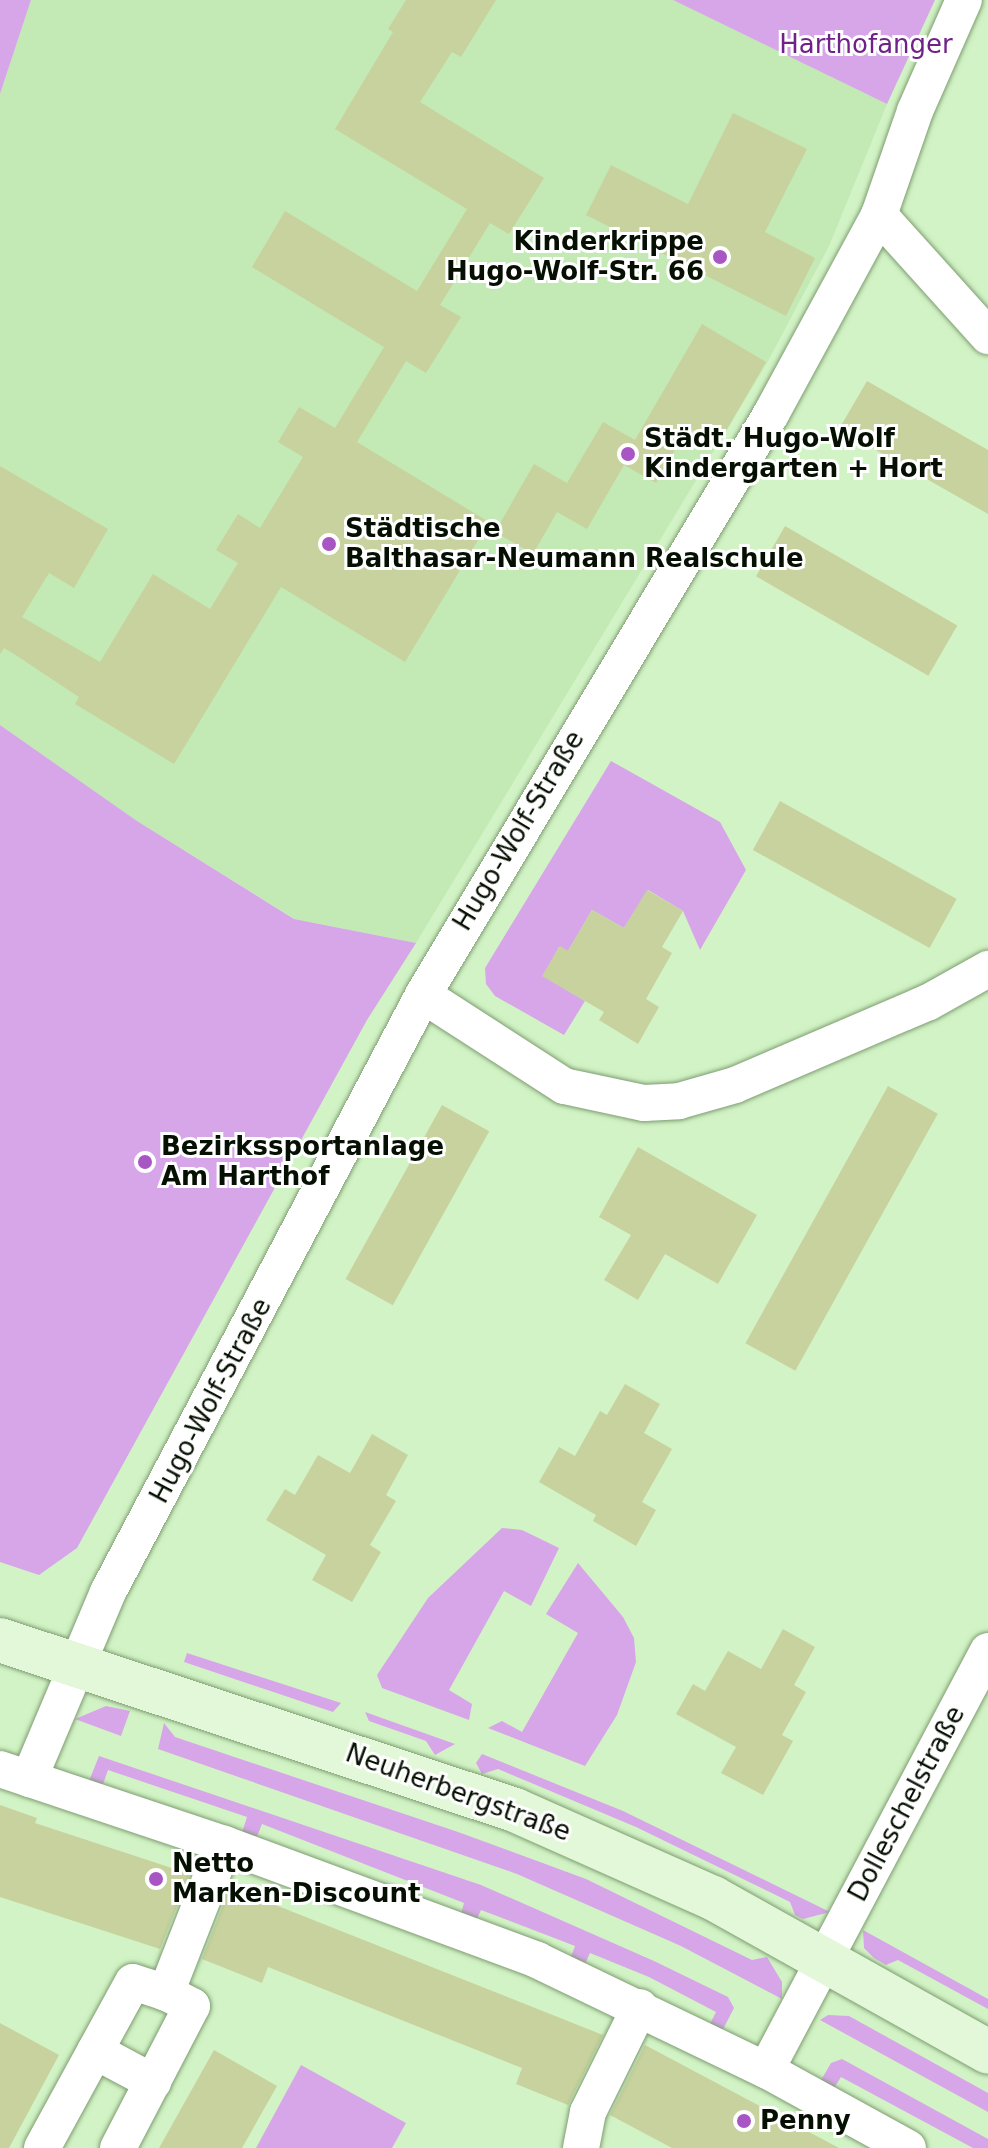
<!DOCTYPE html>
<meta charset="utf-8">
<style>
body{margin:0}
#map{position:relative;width:988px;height:2148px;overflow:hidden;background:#d2f3c5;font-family:"DejaVu Sans",sans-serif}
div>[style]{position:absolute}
.built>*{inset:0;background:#c3e9b4}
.green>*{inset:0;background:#d7a6e9}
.building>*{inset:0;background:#c8d29e;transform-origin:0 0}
.roads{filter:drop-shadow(0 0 2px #7e9d72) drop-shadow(0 0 2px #7e9d72)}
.minor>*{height:36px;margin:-18px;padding:0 18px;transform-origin:18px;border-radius:18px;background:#fff}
.secondary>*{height:44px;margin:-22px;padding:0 22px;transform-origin:22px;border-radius:22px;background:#e2f8d8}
.dots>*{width:22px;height:22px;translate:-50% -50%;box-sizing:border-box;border:4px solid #fff;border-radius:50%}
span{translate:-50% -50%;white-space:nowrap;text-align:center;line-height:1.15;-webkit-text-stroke:6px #fff;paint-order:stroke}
.park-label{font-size:26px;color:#702188}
.poi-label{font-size:26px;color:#050f02;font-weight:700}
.right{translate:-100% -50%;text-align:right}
.left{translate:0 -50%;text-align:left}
.street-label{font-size:26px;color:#050f02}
</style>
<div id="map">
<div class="built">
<div style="clip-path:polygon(31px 0,673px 0,887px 104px,829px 246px,767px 363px,416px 943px,295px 919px,137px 821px,0 725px,0 94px)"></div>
</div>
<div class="green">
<div style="clip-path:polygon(0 0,31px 0,0 94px)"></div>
<div style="clip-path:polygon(673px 0,935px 0,887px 104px)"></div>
<div style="clip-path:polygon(0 725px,137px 821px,294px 919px,416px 943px,367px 1020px,77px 1548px,39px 1575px,0 1562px)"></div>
<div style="clip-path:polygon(611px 761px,720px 822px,746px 870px,700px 950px,683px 911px,648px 890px,624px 928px,592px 910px,568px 951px,559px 947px,543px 976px,585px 1001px,564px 1035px,495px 996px,486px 984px,485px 968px)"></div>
<div style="clip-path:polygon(502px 1528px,522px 1530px,559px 1548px,531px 1606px,504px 1591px,449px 1690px,472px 1704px,469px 1720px,382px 1688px,377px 1675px,428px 1598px)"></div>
<div style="clip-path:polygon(578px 1563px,623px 1617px,634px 1638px,636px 1662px,617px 1715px,585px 1766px,488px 1728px,502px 1721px,522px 1732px,578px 1633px,546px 1614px)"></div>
<div style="clip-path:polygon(187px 1653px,341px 1703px,333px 1712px,184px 1662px)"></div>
<div style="clip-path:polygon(106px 1706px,130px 1711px,121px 1736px,75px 1719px)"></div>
<div style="clip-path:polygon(365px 1712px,455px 1744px,435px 1755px,426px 1741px,369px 1721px)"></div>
<div style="clip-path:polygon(164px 1723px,175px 1737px,458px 1832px,586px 1879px,752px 1960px,767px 1957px,782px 1982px,782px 1999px,681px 1946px,517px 1874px,158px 1749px)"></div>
<div style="clip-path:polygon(482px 1754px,623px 1811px,830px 1912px,803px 1919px,795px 1915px,790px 1902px,636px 1827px,498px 1769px,482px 1774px,476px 1763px)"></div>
<div style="clip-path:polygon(99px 1756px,481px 1885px,654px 1961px,728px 1997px,734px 2008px,719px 2037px,706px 2032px,716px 2012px,649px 1977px,590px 1953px,581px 1973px,567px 1967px,575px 1946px,481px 1910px,472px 1930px,458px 1924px,464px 1903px,262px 1824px,254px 1844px,240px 1839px,247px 1817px,108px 1770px,101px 1790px,87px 1786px)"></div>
<div style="clip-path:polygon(863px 1930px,988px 1999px,988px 2009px,898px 1960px,886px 1965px,874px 1958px,864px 1948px)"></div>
<div style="clip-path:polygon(828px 2015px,849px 2016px,988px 2093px,988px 2112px,820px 2020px)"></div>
<div style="clip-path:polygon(842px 2059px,988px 2139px,988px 2148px,973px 2148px,841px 2077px,829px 2096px,816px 2089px,831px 2063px)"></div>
<div style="clip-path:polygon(301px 2065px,406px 2123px,392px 2148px,256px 2148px)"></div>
</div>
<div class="building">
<div style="clip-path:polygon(406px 0,496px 0,461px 57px,452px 52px,420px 102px,544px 178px,509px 234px,490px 223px,440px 305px,461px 317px,426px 373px,406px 361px,357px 442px,489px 522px,405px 662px,281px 587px,174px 764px,75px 704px,79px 697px,14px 654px,4px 648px,0 654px,0 466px,108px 529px,74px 588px,49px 573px,22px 617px,100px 662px,153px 574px,210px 609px,238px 563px,216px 550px,238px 514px,260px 528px,303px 457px,278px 442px,299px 407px,335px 428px,384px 347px,252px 267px,285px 211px,417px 291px,467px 209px,335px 129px,393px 32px,388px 29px)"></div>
<div style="clip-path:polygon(733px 113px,807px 149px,765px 232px,815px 258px,786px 316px,586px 215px,611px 165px,688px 204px)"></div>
<div style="clip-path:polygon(702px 324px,766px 362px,718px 445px,688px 427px,656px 483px,624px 465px,587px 529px,557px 512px,533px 554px,495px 532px,534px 464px,567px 483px,603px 422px,635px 440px)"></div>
<div style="clip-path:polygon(867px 381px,988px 450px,988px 514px,839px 429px)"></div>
<div style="left:785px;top:526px;width:199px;height:58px;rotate:30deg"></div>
<div style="left:780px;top:801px;width:202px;height:56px;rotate:29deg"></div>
<div style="clip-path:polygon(647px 890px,683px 911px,662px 947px,672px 953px,646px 999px,659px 1007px,638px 1044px,599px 1020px,604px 1012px,542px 976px,560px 946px,568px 951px,592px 910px,624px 928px)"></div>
<div style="left:888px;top:1086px;width:57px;height:294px;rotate:29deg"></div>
<div style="left:442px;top:1105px;width:54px;height:199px;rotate:29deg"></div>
<div style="clip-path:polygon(638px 1147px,757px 1215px,718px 1284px,665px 1254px,638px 1300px,604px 1280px,631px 1235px,599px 1217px)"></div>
<div style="clip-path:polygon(625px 1384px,660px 1404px,644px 1433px,672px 1449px,642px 1502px,656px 1510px,636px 1546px,593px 1521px,596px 1515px,539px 1482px,559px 1447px,575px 1456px,600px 1411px,607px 1415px)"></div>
<div style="clip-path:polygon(372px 1434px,408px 1455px,386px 1495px,396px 1501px,370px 1545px,381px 1552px,352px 1602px,312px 1580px,326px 1555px,266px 1520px,285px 1489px,295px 1495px,318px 1455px,350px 1473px)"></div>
<div style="clip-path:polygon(783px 1629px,815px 1647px,794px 1685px,806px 1692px,782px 1735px,793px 1741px,763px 1795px,721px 1773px,736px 1747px,676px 1714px,693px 1684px,705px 1691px,728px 1651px,761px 1669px)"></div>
<div style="clip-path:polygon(0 1805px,37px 1818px,35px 1823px,190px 1874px,160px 1949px,0 1897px)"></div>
<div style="clip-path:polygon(230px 1887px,603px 2035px,568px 2105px,516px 2084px,522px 2068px,268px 1967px,262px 1983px,202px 1959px)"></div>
<div style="clip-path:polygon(0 2023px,59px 2055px,9px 2148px,0 2148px)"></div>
<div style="clip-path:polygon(645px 2045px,839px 2148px,672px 2148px,610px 2115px)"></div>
<div style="clip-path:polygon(214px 2050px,277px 2086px,242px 2148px,159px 2148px)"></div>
</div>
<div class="roads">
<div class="minor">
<div style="left:879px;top:215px;width:163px;rotate:48deg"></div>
<div style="left:423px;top:995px;width:168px;rotate:32.8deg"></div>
<div style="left:564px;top:1086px;width:82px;rotate:12deg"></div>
<div style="left:644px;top:1103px;width:35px;rotate:-3deg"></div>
<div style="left:679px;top:1101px;width:58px;rotate:-15.9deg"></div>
<div style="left:735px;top:1085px;width:211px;rotate:-23.2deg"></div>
<div style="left:929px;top:1002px;width:68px;rotate:-29.2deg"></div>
<div style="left:0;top:1769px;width:236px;rotate:18.5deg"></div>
<div style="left:224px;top:1844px;width:334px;rotate:20.3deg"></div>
<div style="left:537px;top:1960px;width:254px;rotate:25.7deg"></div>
<div style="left:766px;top:2070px;width:162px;rotate:28.8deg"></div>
<div style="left:29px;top:1779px;width:203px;rotate:-67.1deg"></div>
<div style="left:108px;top:1592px;width:675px;rotate:-62.18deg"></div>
<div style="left:423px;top:995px;width:677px;rotate:-59.08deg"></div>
<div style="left:771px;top:414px;width:226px;rotate:-61.5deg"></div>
<div style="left:879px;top:215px;width:110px;rotate:-70.9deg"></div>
<div style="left:915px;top:111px;width:121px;rotate:-66.2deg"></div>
<div style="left:95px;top:2051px;width:66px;rotate:28.1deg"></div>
<div style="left:766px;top:2070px;width:474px;rotate:-62.1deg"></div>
<div style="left:42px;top:2148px;width:189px;rotate:-61.3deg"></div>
<div style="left:133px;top:1982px;width:35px;rotate:18deg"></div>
<div style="left:118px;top:2148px;width:160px;rotate:-62.5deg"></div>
<div style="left:192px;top:2006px;width:29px;rotate:-153deg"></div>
<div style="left:166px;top:1993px;width:160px;rotate:-68.7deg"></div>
<div style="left:581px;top:2148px;width:37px;rotate:-79deg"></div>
<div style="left:588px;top:2112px;width:117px;rotate:-63.7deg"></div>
</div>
<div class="secondary">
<div style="left:0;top:1640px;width:542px;rotate:18.27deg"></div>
<div style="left:515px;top:1810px;width:217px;rotate:24deg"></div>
<div style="left:713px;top:1898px;width:315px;rotate:29.2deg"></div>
</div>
</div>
<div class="dots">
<div style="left:720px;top:257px;background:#a956c5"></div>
<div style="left:628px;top:454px;background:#a956c5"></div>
<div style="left:329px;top:544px;background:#a956c5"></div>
<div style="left:145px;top:1162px;background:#a956c5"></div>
<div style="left:156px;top:1879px;background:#a956c5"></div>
<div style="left:744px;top:2121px;background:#a956c5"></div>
</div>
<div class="park-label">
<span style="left:866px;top:45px">Harthofanger</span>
</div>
<div class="poi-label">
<span class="right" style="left:704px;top:257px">Kinderkrippe<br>Hugo-Wolf-Str. 66</span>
<span class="left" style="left:644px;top:454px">Städt. Hugo-Wolf<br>Kindergarten + Hort</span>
<span class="left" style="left:345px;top:544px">Städtische<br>Balthasar-Neumann Realschule</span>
<span class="left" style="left:161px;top:1162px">Bezirkssportanlage<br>Am Harthof</span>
<span class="left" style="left:172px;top:1879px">Netto<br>Marken-Discount</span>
<span class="left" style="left:760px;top:2121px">Penny</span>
</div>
<div class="street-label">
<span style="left:519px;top:831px;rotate:-59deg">Hugo-Wolf-Straße</span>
<span style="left:211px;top:1401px;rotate:-62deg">Hugo-Wolf-Straße</span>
<span style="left:458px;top:1793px;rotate:20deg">Neuherbergstraße</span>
<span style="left:907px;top:1804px;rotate:-62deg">Dolleschelstraße</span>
</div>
</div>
